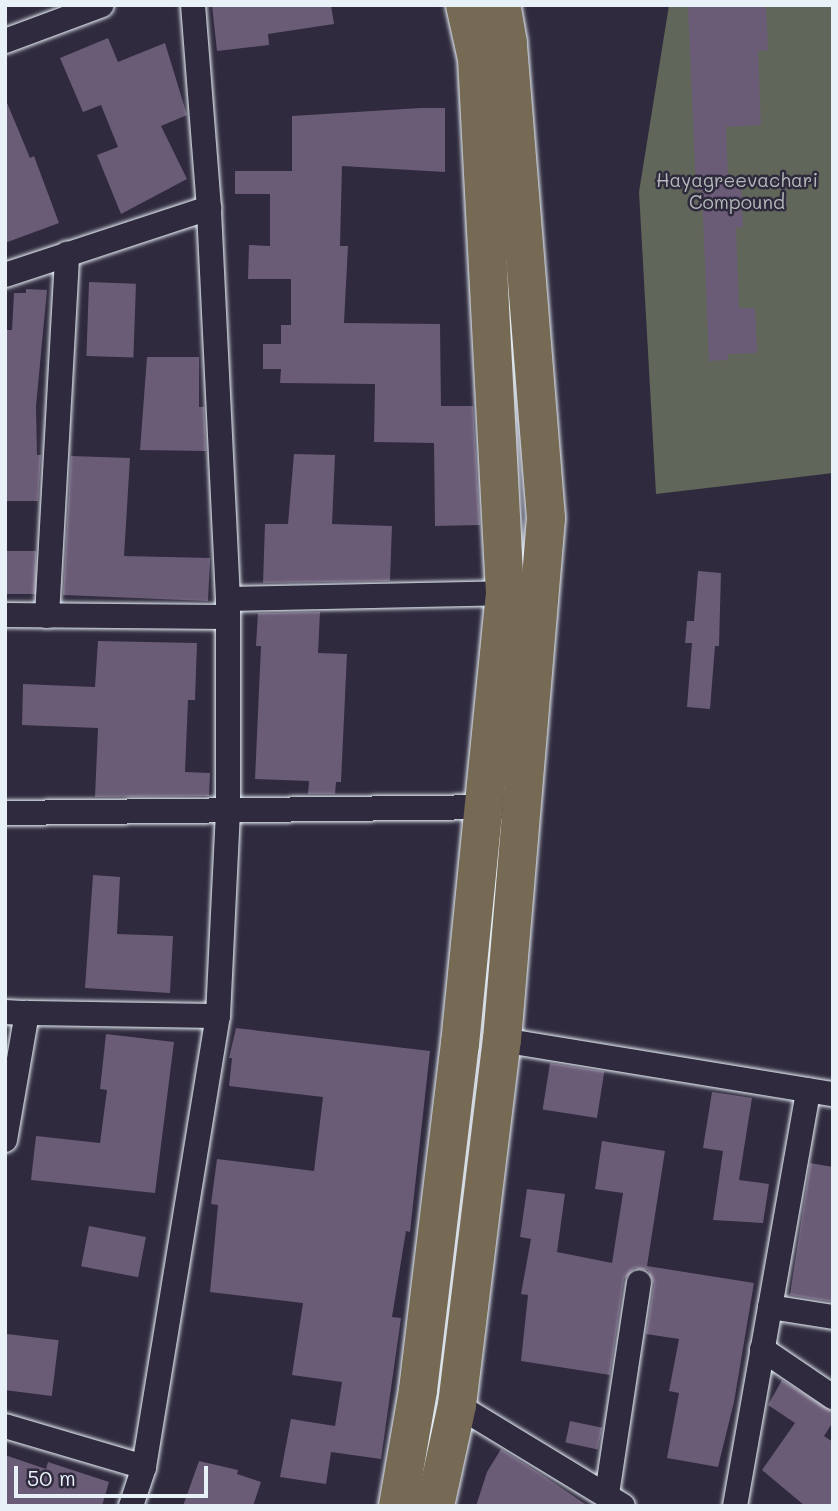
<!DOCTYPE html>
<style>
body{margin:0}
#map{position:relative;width:838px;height:1511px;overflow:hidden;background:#2f2a3d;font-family:Mali,sans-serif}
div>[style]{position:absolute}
.green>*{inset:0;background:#606659}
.building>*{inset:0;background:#6a5b76;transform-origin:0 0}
.roads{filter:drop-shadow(0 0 2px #e8f1f8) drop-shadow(0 0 2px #e8f1f8)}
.street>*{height:24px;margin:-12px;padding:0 12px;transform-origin:12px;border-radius:12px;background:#2f2a3d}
.primary>*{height:38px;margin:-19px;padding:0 19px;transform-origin:19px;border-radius:19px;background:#766a55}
span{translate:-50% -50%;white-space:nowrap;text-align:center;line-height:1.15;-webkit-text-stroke:5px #2f2a3d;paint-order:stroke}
.park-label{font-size:19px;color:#b2b9b8}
.frame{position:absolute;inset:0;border:7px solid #e8f1f8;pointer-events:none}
.scale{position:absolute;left:14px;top:1466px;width:194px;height:32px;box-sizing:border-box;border:4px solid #e8f1f8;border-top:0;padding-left:9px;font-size:21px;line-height:24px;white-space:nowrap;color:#e8f1f8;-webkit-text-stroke:5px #2f2a3d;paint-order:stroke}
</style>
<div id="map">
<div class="green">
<div style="clip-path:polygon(669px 5px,833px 5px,833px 473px,656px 494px,639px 192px)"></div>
</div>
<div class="building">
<div style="clip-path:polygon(212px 5px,331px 5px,334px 24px,268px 34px,269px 45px,217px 51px)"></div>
<div style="clip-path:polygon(688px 5px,766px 5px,768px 50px,758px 51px,761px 125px,726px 127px,728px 179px,741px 178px,743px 227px,736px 228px,739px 308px,755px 308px,757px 353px,728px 354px,728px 360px,709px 361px,702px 191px,696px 191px)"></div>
<div style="clip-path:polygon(108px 38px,118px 62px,165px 43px,187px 115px,161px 126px,187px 179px,121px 214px,97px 155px,118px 147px,101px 105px,83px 112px,60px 58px)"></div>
<div style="clip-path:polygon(5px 98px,30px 158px,34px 156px,59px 223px,5px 243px)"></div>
<div style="clip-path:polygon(420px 108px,445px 108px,445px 172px,342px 166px,340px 246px,348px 246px,344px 323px,440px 324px,441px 406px,473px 406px,480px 525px,435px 526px,434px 443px,374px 442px,375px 384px,280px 383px,281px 369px,263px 369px,263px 344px,281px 344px,281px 325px,291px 325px,291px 279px,248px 279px,249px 245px,270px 246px,270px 194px,235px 194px,235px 171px,292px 171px,292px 116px)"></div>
<div style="left:89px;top:282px;width:47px;height:74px;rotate:2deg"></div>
<div style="clip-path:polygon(26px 289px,47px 290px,36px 406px,37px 455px,41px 455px,38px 501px,5px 501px,5px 330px,12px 330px,14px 293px,26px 293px)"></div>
<div style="clip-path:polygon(147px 357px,199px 357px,199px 407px,204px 407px,206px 451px,140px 450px)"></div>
<div style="clip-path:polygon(294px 454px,335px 455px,332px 524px,392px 526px,390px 581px,263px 583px,265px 524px,288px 524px)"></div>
<div style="clip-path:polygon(71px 456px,130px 458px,124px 556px,210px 558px,208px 601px,63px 595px)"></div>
<div style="left:5px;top:551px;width:31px;height:43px"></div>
<div style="clip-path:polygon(698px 571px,721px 573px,719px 646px,715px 646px,710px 709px,687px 707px,692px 643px,685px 643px,687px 621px,694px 621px)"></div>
<div style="clip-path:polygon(320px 612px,318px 653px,347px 654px,341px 782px,336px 782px,335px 794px,308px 794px,309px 781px,255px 779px,261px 646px,256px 646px,258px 613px)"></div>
<div style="clip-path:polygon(98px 641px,197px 643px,195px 700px,188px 700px,185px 772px,210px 773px,209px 796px,95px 797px,98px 728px,22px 725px,23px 684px,95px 687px)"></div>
<div style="clip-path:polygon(93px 875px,120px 877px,117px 934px,173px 936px,170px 993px,85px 988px)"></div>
<div style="clip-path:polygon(236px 1028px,430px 1051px,410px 1232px,406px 1231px,392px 1317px,401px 1318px,381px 1459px,331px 1452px,326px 1484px,280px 1477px,291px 1419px,335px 1426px,342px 1382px,292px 1375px,303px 1303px,210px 1292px,218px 1205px,211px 1204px,217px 1159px,314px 1171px,323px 1097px,229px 1086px,232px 1058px,229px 1058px)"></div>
<div style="clip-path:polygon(106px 1034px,174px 1042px,155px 1193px,31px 1180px,36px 1136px,100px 1143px,107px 1090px,100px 1089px)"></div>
<div style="left:550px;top:1063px;width:55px;height:47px;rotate:9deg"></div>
<div style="clip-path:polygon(712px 1092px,752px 1098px,739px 1180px,769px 1184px,763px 1223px,713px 1220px,723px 1151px,703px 1148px)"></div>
<div style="clip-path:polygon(602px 1141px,665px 1151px,647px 1266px,754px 1283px,734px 1402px,718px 1467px,667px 1458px,679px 1393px,669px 1391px,679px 1339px,646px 1334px,654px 1284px,648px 1270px,634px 1268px,624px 1279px,610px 1375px,521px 1361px,528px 1295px,521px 1294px,531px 1239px,520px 1237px,527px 1189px,565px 1194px,557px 1252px,612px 1263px,623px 1193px,595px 1189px)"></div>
<div style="clip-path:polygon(810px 1163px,833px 1167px,833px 1302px,790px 1295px)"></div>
<div style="left:89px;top:1226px;width:58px;height:41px;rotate:11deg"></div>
<div style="left:7px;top:1334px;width:52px;height:56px;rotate:7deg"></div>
<div style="clip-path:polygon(782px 1380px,833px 1412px,833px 1422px,824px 1436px,833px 1442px,833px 1506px,805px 1506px,762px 1470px,795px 1423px,768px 1405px)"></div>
<div style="left:570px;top:1421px;width:33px;height:22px;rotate:12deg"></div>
<div style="clip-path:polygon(501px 1449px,544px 1476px,588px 1506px,476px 1506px,487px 1472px)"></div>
<div style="clip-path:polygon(5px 1455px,46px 1469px,48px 1462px,109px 1482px,102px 1506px,5px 1506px)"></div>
<div style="clip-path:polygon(199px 1461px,238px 1470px,237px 1474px,261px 1482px,253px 1506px,183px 1506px)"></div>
</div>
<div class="roads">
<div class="street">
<div style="left:5px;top:41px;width:103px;rotate:-20.4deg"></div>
<div style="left:5px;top:275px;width:215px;rotate:-18.2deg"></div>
<div style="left:228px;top:599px;width:277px;rotate:-1.2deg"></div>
<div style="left:5px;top:615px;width:222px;rotate:0.5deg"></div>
<div style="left:47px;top:616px;width:363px;rotate:-86.8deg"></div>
<div style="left:5px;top:813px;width:493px;rotate:-0.7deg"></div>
<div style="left:5px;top:1012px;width:22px;rotate:3deg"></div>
<div style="left:502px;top:1040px;width:335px;rotate:9.3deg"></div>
<div style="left:5px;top:1140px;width:129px;rotate:-80.2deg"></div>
<div style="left:27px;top:1013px;width:191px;rotate:0.9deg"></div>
<div style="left:770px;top:1307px;width:64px;rotate:9deg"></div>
<div style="left:762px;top:1349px;width:86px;rotate:34.1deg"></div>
<div style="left:457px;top:1405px;width:194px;rotate:31.3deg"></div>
<div style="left:5px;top:1426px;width:145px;rotate:16.4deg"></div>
<div style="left:607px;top:1494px;width:214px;rotate:-81.4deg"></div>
<div style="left:131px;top:1506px;width:41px;rotate:-71.6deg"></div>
<div style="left:144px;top:1467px;width:457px;rotate:-80.7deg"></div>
<div style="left:218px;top:1016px;width:208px;rotate:-87.2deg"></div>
<div style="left:228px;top:808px;width:209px;rotate:-90deg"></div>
<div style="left:228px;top:599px;width:391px;rotate:-92.8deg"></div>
<div style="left:209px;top:208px;width:204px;rotate:-94.5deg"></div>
<div style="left:735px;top:1506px;width:422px;rotate:-80deg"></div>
</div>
<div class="primary">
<div style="left:398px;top:1506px;width:118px;rotate:-80.2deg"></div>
<div style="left:418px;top:1390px;width:349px;rotate:-83.1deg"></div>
<div style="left:460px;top:1044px;width:453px;rotate:-84.3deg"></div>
<div style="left:505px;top:593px;width:535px;rotate:-93deg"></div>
<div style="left:477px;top:59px;width:55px;rotate:-102.5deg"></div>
<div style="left:435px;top:1506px;width:103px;rotate:-77.7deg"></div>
<div style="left:457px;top:1405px;width:368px;rotate:-83deg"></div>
<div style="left:502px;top:1040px;width:524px;rotate:-85.18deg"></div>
<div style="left:546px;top:518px;width:477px;rotate:-94.6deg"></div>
<div style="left:508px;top:43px;width:39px;rotate:-100deg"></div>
</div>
</div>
<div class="park-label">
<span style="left:737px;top:191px">Hayagreevachari<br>Compound</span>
</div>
<div class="frame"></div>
<div class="scale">50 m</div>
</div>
